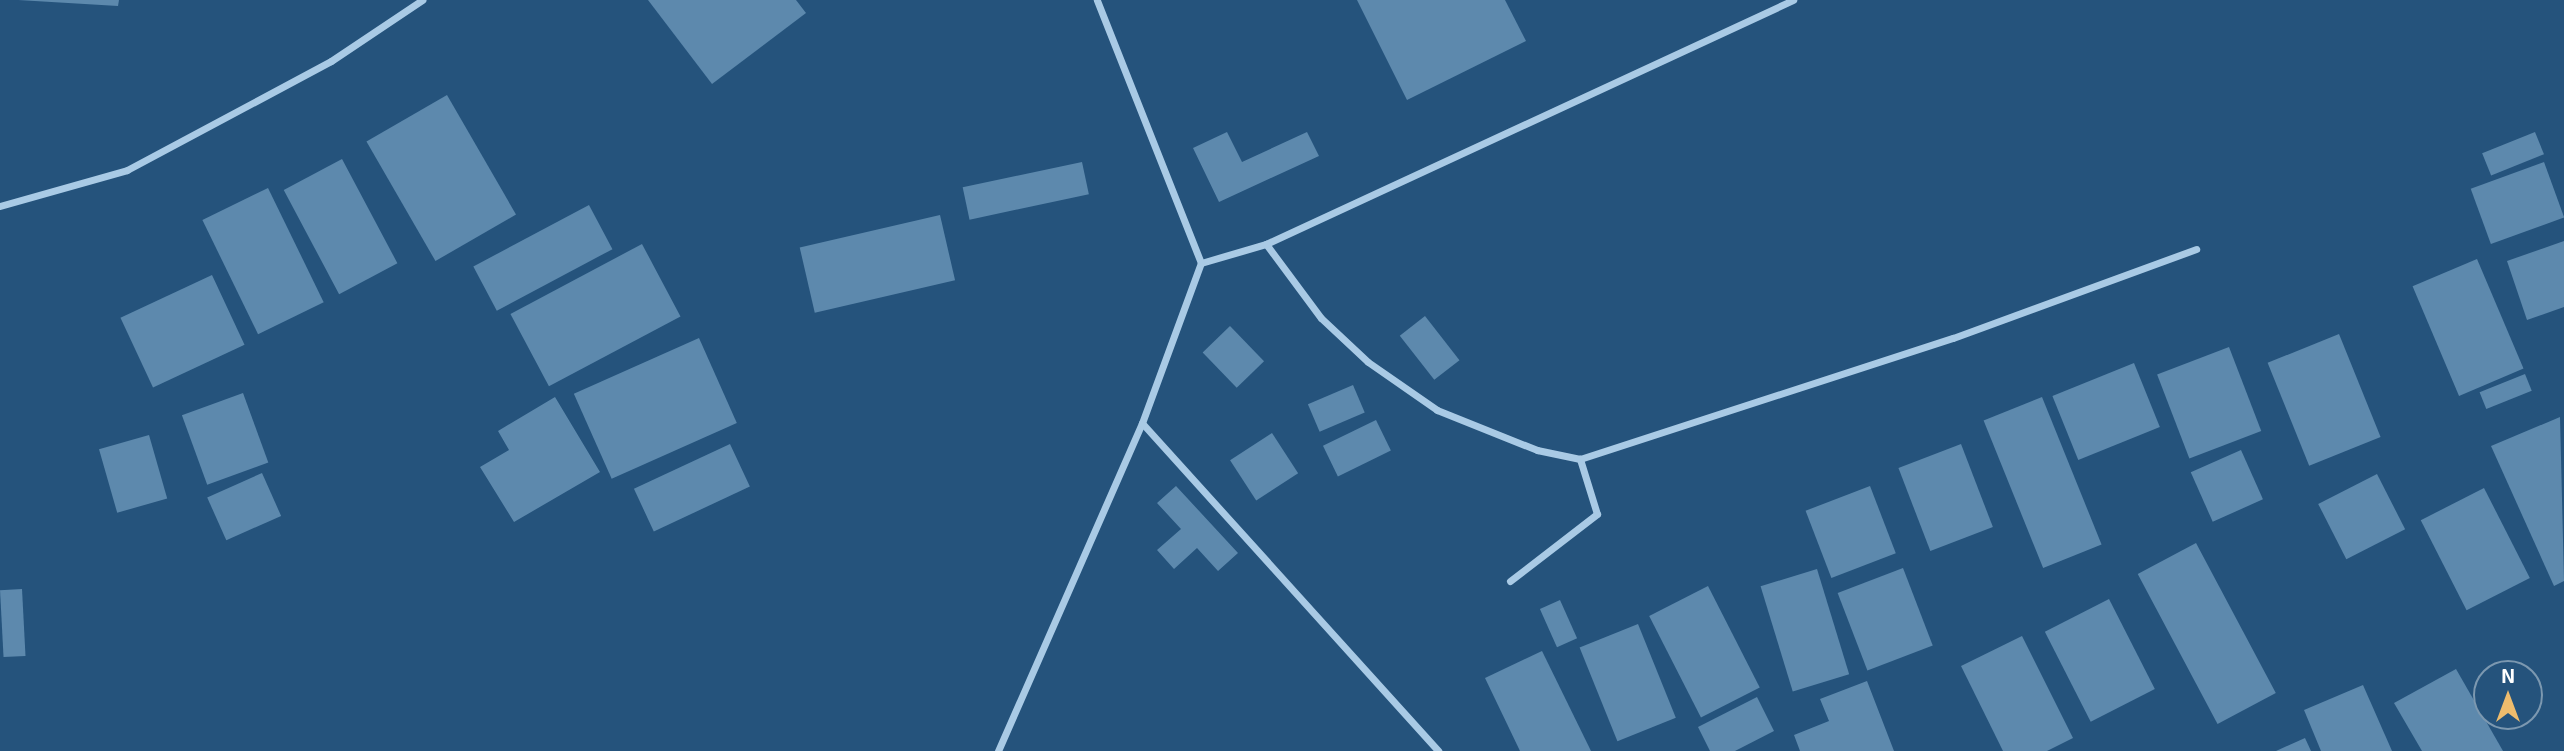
<!DOCTYPE html>
<style>
body{margin:0}
#map{position:relative;width:2564px;height:751px;overflow:hidden;background:#25537c;font-family:"Exo 2",sans-serif}
div>[style]{position:absolute}
.building>*{inset:0;background:#5d89ad;transform-origin:0 0}
.street>*{height:7px;margin:-3.5px;padding:0 3.5px;transform-origin:3.5px;border-radius:3.5px;background:#a9cae5}
span{translate:-50% -50%;white-space:nowrap;text-align:center;line-height:1.15;-webkit-text-stroke:6px #25537c;paint-order:stroke}
.north{position:absolute;left:2473px;top:660px;width:70px;height:70px;box-sizing:border-box;background:#25537c;border:2px solid #7c98b0;border-radius:50%;rotate:0deg;font-size:19px;font-weight:700;line-height:28px;text-align:center;color:#fff}
.north::after{content:'';display:block;margin:auto;width:24px;height:32px;background:#eebc6d;clip-path:polygon(50% 0,100% 100%,50% 72%,0 100%)}
</style>
<div id="map">
<div class="building">
<div style="clip-path:polygon(18px 0,119px 0,118px 6px)"></div>
<div style="clip-path:polygon(648px 0,796px 0,806px 13px,712px 84px)"></div>
<div style="clip-path:polygon(1357px 0,1505px 0,1526px 41px,1407px 100px)"></div>
<div style="left:447px;top:95px;width:138px;height:93px;rotate:60deg"></div>
<div style="clip-path:polygon(1227px 132px,1242px 162px,1307px 132px,1319px 156px,1219px 202px,1193px 148px)"></div>
<div style="left:2535px;top:132px;width:24px;height:57px;rotate:68deg"></div>
<div style="left:342px;top:159px;width:118px;height:66px;rotate:62deg"></div>
<div style="left:1082px;top:162px;width:33px;height:122px;rotate:78deg"></div>
<div style="left:2544px;top:162px;width:59px;height:78px;rotate:70deg"></div>
<div style="left:268px;top:188px;width:127px;height:73px;rotate:64deg"></div>
<div style="left:589px;top:205px;width:50px;height:131px;rotate:62deg"></div>
<div style="left:940px;top:215px;width:67px;height:144px;rotate:77deg"></div>
<div style="clip-path:polygon(2564px 241px,2564px 307px,2527px 320px,2507px 261px)"></div>
<div style="left:642px;top:244px;width:82px;height:149px;rotate:62deg"></div>
<div style="left:2477px;top:259px;width:119px;height:70px;rotate:67deg"></div>
<div style="left:212px;top:275px;width:77px;height:101px;rotate:65deg"></div>
<div style="left:1425px;top:316px;width:56px;height:32px;rotate:52deg"></div>
<div style="left:1230px;top:326px;width:49px;height:38px;rotate:46deg"></div>
<div style="left:2339px;top:334px;width:111px;height:77px;rotate:68deg"></div>
<div style="left:699px;top:338px;width:93px;height:137px;rotate:66deg"></div>
<div style="left:2229px;top:347px;width:90px;height:77px;rotate:69deg"></div>
<div style="left:2134px;top:363px;width:69px;height:88px;rotate:68deg"></div>
<div style="left:2525px;top:374px;width:18px;height:49px;rotate:68deg"></div>
<div style="left:1353px;top:385px;width:30px;height:49px;rotate:67deg"></div>
<div style="left:243px;top:393px;width:74px;height:65px;rotate:70deg"></div>
<div style="clip-path:polygon(555px 397px,600px 472px,514px 522px,480px 467px,509px 450px,498px 431px)"></div>
<div style="left:2042px;top:397px;width:159px;height:63px;rotate:68deg"></div>
<div style="clip-path:polygon(2560px 417px,2564px 581px,2554px 586px,2491px 446px)"></div>
<div style="left:1376px;top:420px;width:34px;height:59px;rotate:64deg"></div>
<div style="left:1272px;top:433px;width:48px;height:50px;rotate:57deg"></div>
<div style="left:149px;top:435px;width:66px;height:52px;rotate:74deg"></div>
<div style="left:730px;top:444px;width:47px;height:106px;rotate:65deg"></div>
<div style="left:1961px;top:444px;width:89px;height:67px;rotate:69deg"></div>
<div style="left:2241px;top:450px;width:54px;height:55px;rotate:66deg"></div>
<div style="left:262px;top:473px;width:47px;height:60px;rotate:66deg"></div>
<div style="left:2377px;top:474px;width:62px;height:66px;rotate:63deg"></div>
<div style="clip-path:polygon(1176px 486px,1238px 553px,1218px 571px,1197px 548px,1174px 569px,1157px 550px,1181px 529px,1157px 503px)"></div>
<div style="left:1870px;top:486px;width:72px;height:69px;rotate:69deg"></div>
<div style="left:2484px;top:488px;width:101px;height:71px;rotate:63deg"></div>
<div style="left:2196px;top:543px;width:170px;height:66px;rotate:62deg"></div>
<div style="left:1903px;top:568px;width:83px;height:70px;rotate:69deg"></div>
<div style="left:1817px;top:569px;width:110px;height:59px;rotate:73deg"></div>
<div style="left:1708px;top:586px;width:114px;height:66px;rotate:63deg"></div>
<div style="left:22px;top:589px;width:67px;height:22px;rotate:87deg"></div>
<div style="left:2109px;top:599px;width:101px;height:72px;rotate:63deg"></div>
<div style="left:1560px;top:600px;width:42px;height:22px;rotate:66deg"></div>
<div style="left:1638px;top:624px;width:101px;height:63px;rotate:68deg"></div>
<div style="clip-path:polygon(2022px 636px,2073px 738px,2047px 751px,2003px 751px,1961px 666px)"></div>
<div style="clip-path:polygon(1542px 651px,1591px 751px,1520px 751px,1485px 678px)"></div>
<div style="clip-path:polygon(2456px 669px,2503px 751px,2422px 751px,2394px 703px)"></div>
<div style="clip-path:polygon(1867px 681px,1894px 751px,1800px 751px,1794px 735px,1829px 721px,1820px 699px)"></div>
<div style="clip-path:polygon(2363px 685px,2392px 751px,2321px 751px,2304px 710px)"></div>
<div style="clip-path:polygon(1757px 697px,1774px 731px,1735px 751px,1710px 751px,1698px 727px)"></div>
<div style="clip-path:polygon(2305px 738px,2311px 751px,2276px 751px)"></div>
</div>
<div class="street">
<div style="left:0;top:206px;width:132px;rotate:-15.8deg"></div>
<div style="left:127px;top:170px;width:231px;rotate:-28.1deg"></div>
<div style="left:331px;top:61px;width:110px;rotate:-33.8deg"></div>
<div style="left:1266px;top:244px;width:92px;rotate:53.4deg"></div>
<div style="left:1321px;top:318px;width:64px;rotate:43.1deg"></div>
<div style="left:1368px;top:362px;width:84px;rotate:34.8deg"></div>
<div style="left:1437px;top:410px;width:108px;rotate:21.8deg"></div>
<div style="left:1537px;top:450px;width:44px;rotate:11.8deg"></div>
<div style="left:1580px;top:459px;width:392px;rotate:-18deg"></div>
<div style="left:1953px;top:338px;width:259px;rotate:-20.1deg"></div>
<div style="left:1201px;top:263px;width:68px;rotate:-16.3deg"></div>
<div style="left:1266px;top:244px;width:581px;rotate:-24.84deg"></div>
<div style="left:1142px;top:423px;width:442px;rotate:47.9deg"></div>
<div style="left:1510px;top:581px;width:110px;rotate:-37.6deg"></div>
<div style="left:1597px;top:514px;width:58px;rotate:-107.2deg"></div>
<div style="left:998px;top:751px;width:358px;rotate:-66.3deg"></div>
<div style="left:1142px;top:423px;width:171px;rotate:-69.8deg"></div>
<div style="left:1201px;top:263px;width:283px;rotate:-111.6deg"></div>
</div>
<div class="north">N</div>
</div>
